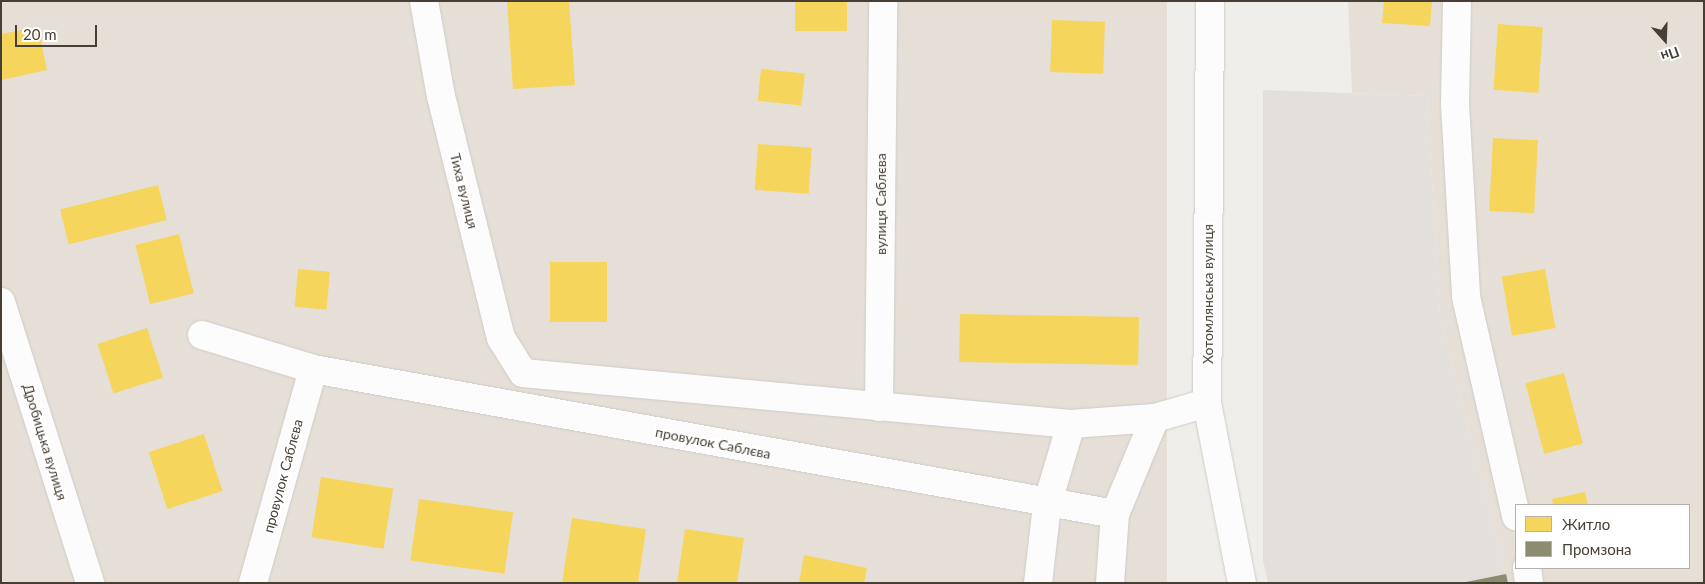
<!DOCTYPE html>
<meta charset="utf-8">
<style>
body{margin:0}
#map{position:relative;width:1705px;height:584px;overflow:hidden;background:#f0eeea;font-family:Lato,sans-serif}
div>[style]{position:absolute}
.residential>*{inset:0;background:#e5dfd7;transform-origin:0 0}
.industrial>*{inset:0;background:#e3dfdb}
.homes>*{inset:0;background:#f6d55c;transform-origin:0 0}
.industry>*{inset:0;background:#8c8c6e}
.roads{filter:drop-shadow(0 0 1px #ceccc7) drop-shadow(0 0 1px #ceccc7)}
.minor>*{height:28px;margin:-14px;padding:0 14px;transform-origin:14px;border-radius:14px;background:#fdfcfc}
span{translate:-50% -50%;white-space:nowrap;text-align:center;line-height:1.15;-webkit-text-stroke:5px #fff;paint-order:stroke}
.street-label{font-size:14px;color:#473f35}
.frame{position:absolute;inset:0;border:2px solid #473f35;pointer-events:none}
.legend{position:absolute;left:1515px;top:504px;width:175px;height:65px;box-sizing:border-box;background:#fff;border:1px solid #b5b2ae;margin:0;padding:6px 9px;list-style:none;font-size:15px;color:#473f35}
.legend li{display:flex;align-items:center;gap:10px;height:25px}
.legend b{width:25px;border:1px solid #b5b2ae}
.north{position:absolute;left:1640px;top:15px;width:50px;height:50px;-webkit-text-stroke:4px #fff;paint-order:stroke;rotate:160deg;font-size:14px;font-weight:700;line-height:20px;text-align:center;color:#473f35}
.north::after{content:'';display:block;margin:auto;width:18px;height:22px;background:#473f35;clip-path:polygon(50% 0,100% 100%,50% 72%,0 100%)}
.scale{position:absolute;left:15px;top:25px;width:82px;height:22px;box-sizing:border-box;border:2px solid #473f35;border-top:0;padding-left:6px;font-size:15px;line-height:18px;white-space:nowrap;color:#473f35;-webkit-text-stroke:4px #fff;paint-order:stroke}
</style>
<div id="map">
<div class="residential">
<div style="left:1px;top:1px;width:1166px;height:582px"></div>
<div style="clip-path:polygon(evenodd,1348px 1px,1704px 1px,1704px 583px,1508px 583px,1440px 317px,1427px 96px,1352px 93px,1348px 1px,1516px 505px,1689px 505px,1689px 568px,1516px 568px,1516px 505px)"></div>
</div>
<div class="industrial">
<div style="clip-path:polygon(1263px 90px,1427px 96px,1440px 317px,1508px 583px,1268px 583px,1263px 560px)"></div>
</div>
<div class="homes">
<div style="clip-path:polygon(515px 1px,569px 1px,575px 85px,513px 89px,507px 2px)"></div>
<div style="left:795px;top:1px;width:52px;height:30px"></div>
<div style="clip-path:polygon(1384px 1px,1432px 1px,1430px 26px,1382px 23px)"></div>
<div style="left:1052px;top:20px;width:53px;height:52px;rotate:2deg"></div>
<div style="left:1498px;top:24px;width:45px;height:66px;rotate:4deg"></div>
<div style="clip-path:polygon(38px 27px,47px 70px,1px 80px,1px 34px)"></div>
<div style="left:761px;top:69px;width:44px;height:32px;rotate:6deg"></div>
<div style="left:1493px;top:138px;width:45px;height:73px;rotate:3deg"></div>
<div style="left:758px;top:144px;width:54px;height:46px;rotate:4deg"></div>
<div style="left:158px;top:185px;width:36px;height:101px;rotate:76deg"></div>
<div style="left:179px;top:234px;width:61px;height:45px;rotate:76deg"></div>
<div style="left:550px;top:262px;width:57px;height:60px"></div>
<div style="left:298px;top:269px;width:32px;height:38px;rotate:5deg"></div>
<div style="left:1545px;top:269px;width:60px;height:44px;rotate:80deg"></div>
<div style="left:960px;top:314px;width:179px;height:48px;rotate:1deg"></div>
<div style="left:147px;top:328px;width:52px;height:52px;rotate:72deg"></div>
<div style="left:1564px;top:373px;width:73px;height:40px;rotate:75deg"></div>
<div style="left:204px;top:434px;width:60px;height:58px;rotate:72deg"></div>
<div style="left:321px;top:477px;width:73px;height:61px;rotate:9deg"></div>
<div style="clip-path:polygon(1585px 492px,1588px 505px,1553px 505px,1552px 499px)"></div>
<div style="left:419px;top:499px;width:95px;height:62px;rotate:8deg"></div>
<div style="clip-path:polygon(572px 518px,646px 529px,638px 583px,562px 583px)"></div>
<div style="clip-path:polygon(685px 529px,744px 538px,737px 583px,677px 583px)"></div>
<div style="clip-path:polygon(804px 555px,867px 568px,864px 583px,799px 583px)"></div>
</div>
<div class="industry">
<div style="clip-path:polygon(1506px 574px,1508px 583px,1467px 583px,1466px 582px)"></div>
</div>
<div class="roads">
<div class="minor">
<div style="left:424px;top:1px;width:97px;rotate:79.9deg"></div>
<div style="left:441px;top:96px;width:249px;rotate:76.1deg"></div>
<div style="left:501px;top:338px;width:41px;rotate:57.8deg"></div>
<div style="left:523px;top:373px;width:550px;rotate:5.32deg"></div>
<div style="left:1071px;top:424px;width:84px;rotate:-4.1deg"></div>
<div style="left:1155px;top:418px;width:54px;rotate:-16.1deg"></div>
<div style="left:1210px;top:1px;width:402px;rotate:90.4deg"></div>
<div style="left:1207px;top:403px;width:183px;rotate:79deg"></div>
<div style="left:1457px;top:1px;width:103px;rotate:91.1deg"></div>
<div style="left:1455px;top:104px;width:193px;rotate:86.7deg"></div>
<div style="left:1466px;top:297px;width:225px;rotate:77.1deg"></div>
<div style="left:1px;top:302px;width:295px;rotate:72.4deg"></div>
<div style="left:202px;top:335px;width:116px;rotate:17deg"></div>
<div style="left:313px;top:369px;width:815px;rotate:10.25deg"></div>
<div style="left:879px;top:407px;width:406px;rotate:-89.4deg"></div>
<div style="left:1527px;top:568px;width:15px;rotate:82deg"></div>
<div style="left:253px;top:583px;width:222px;rotate:-74.3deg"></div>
<div style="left:1038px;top:583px;width:79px;rotate:-83.4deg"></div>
<div style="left:1047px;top:505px;width:84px;rotate:-73.5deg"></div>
<div style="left:1110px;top:583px;width:69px;rotate:-85.9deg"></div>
<div style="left:1115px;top:514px;width:104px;rotate:-67.4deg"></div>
</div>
</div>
<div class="street-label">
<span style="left:464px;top:191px;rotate:76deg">Тиха вулиця</span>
<span style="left:881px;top:204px;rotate:-90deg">вулиця Саблєва</span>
<span style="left:1208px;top:294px;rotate:-90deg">Хотомлянська вулиця</span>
<span style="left:45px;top:442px;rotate:73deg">Дробицька вулиця</span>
<span style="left:713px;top:443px;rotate:11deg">провулок Саблєва</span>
<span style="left:283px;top:476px;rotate:-75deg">провулок Саблєва</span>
</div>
<div class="frame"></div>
<ul class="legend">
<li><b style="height:14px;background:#f6d55c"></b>Житло</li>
<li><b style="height:14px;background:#8c8c6e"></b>Промзона</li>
</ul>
<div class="north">Пн</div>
<div class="scale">20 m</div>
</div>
